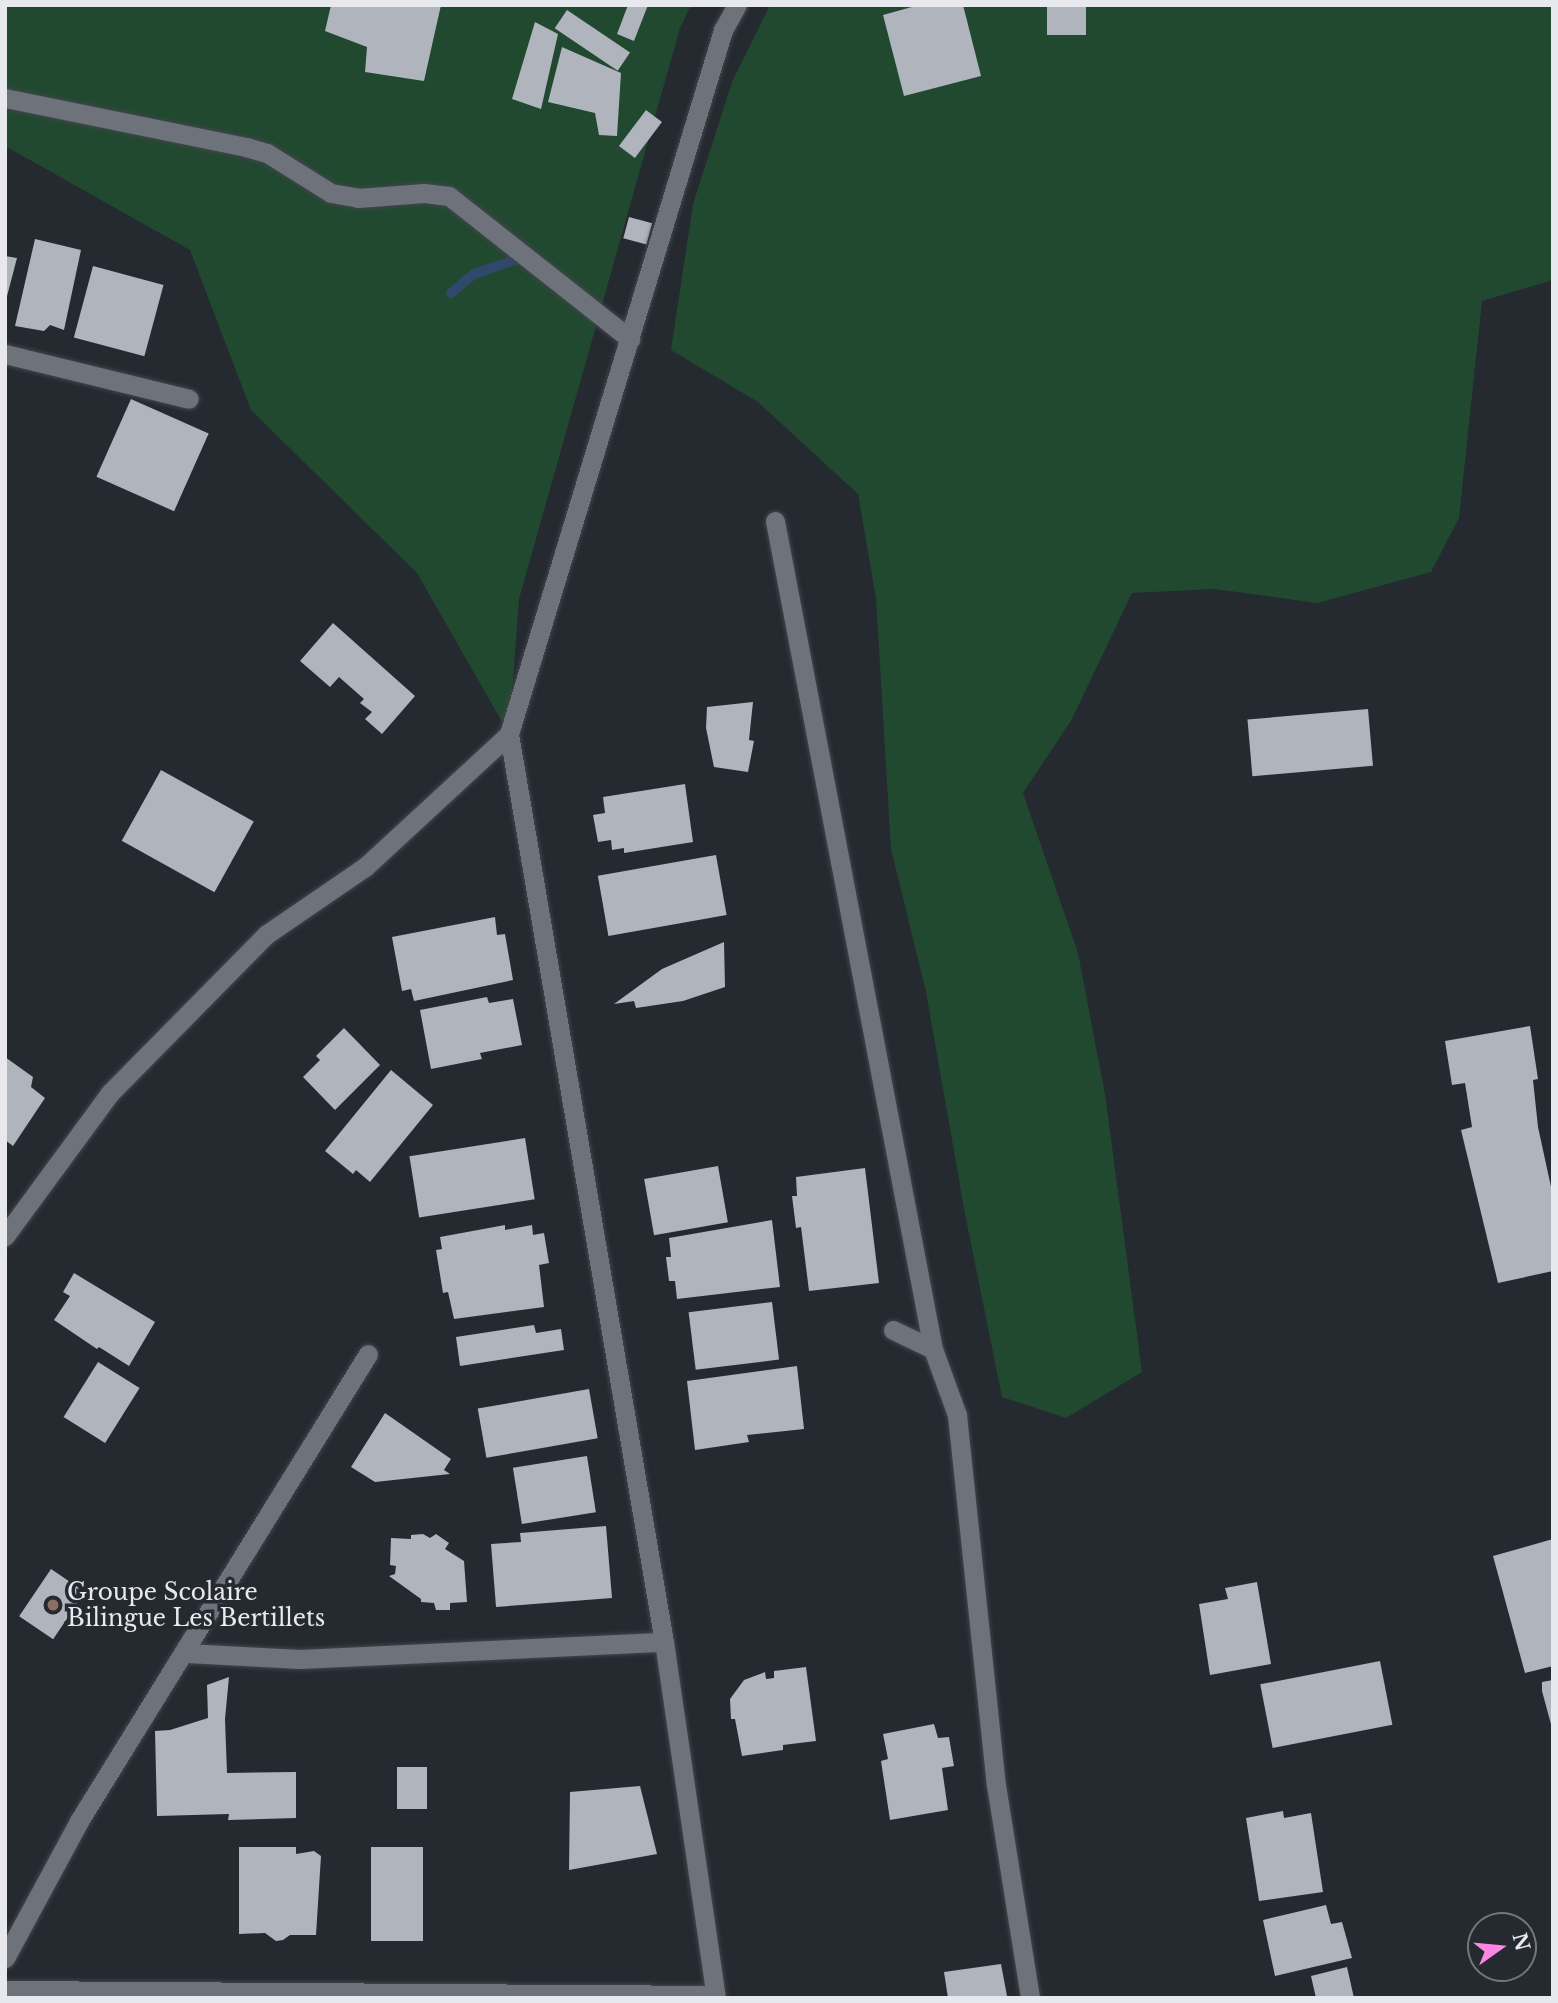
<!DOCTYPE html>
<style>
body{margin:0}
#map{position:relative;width:1558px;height:2003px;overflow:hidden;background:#252930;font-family:"Libre Baskerville",serif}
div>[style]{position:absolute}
.green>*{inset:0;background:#214930}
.stream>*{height:10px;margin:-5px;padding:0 5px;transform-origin:5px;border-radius:5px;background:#30486c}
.building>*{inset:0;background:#afb4bd;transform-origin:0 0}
.roads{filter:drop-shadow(0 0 2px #42454b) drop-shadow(0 0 2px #42454b)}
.minor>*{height:19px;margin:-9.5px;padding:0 9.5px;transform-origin:9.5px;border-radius:9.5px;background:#6e727a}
.dots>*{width:19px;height:19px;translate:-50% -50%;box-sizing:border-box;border:4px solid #252930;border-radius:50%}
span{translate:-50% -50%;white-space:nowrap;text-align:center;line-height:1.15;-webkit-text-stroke:7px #252930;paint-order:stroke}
.poi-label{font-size:23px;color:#e7e9ee}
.left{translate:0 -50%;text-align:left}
.frame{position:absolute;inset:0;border:7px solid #e7e9ee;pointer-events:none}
.north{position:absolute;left:1467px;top:1912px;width:70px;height:70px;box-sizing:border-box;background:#252930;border:2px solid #73767c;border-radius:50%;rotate:75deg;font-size:19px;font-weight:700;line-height:28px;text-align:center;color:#e7e9ee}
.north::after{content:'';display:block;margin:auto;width:24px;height:32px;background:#fd86e2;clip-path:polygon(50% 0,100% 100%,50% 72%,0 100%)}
</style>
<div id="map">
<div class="green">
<div style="clip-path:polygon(5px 5px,691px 5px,680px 28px,519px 599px,509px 734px,417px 573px,251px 410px,190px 250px,5px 146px)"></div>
<div style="clip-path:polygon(770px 5px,1553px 5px,1553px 280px,1482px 301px,1459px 518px,1431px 572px,1317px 603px,1215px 589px,1132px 593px,1072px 719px,1023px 793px,1078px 953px,1105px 1094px,1142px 1372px,1066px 1418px,1002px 1397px,965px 1214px,926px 992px,891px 849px,876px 598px,858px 494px,758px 402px,671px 350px,693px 204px,732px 82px)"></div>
</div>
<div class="stream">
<div style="left:451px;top:293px;width:30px;rotate:-40deg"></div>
<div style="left:474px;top:274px;width:55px;rotate:-19.1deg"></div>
</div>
<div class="building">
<div style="clip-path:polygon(331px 5px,441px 5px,424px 81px,365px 72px,367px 47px,325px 31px)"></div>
<div style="clip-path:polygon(628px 5px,648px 5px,634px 41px,617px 34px)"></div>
<div style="clip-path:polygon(919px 5px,963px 5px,981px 76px,904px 96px,883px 15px)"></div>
<div style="left:1047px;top:5px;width:39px;height:30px"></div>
<div style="left:567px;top:10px;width:76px;height:22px;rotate:34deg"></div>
<div style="clip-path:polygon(535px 22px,558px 34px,541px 109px,512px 99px)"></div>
<div style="clip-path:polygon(562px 47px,621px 73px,617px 136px,599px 135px,595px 113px,548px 102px)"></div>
<div style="left:646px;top:110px;width:20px;height:45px;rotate:37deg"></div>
<div style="left:629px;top:217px;width:24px;height:22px;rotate:15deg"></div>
<div style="clip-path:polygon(35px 239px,81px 250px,64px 330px,50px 325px,44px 331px,15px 326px)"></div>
<div style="clip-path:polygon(5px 256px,17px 258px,6px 300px,5px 300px)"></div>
<div style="left:93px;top:266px;width:73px;height:74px;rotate:15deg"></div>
<div style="left:131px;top:399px;width:85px;height:85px;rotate:24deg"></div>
<div style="clip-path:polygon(333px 623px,415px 696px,382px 734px,365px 719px,372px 712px,360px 703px,364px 699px,339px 677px,330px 687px,300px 661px)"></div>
<div style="clip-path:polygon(753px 702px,749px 740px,754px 741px,748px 772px,714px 767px,706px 728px,707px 707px)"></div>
<div style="left:1368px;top:709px;width:57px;height:121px;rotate:85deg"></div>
<div style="left:161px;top:770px;width:106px;height:81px;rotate:29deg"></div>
<div style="clip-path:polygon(685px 784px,693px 842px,624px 853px,624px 848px,612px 850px,611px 840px,598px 842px,593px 815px,605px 813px,603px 797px)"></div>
<div style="left:716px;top:855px;width:61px;height:120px;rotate:80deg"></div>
<div style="clip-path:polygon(495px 917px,497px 935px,505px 934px,513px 980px,414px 1001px,411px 989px,402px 991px,392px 937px)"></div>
<div style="clip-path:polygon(724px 942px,725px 987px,683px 1001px,636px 1008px,634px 1001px,614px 1004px,662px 969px)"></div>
<div style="clip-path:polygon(487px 997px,489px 1003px,513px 999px,522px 1045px,480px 1053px,482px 1059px,431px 1069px,420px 1010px)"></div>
<div style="clip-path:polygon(1530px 1026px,1538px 1079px,1533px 1080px,1538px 1127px,1553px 1196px,1553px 1271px,1498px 1283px,1461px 1130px,1472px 1127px,1465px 1083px,1452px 1085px,1445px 1041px)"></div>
<div style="clip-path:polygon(344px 1028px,380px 1065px,335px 1110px,303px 1077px,320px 1060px,316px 1056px)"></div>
<div style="clip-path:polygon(5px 1057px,33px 1077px,31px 1087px,45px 1098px,13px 1146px,5px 1140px)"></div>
<div style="clip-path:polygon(391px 1070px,433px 1105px,370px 1182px,356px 1170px,353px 1174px,325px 1151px)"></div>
<div style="left:525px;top:1138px;width:62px;height:117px;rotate:81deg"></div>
<div style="left:718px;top:1166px;width:57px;height:75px;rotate:80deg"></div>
<div style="clip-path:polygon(865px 1168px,879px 1283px,809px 1291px,801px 1227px,796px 1228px,792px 1196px,797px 1196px,796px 1177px)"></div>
<div style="clip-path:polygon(772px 1220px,780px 1287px,677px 1299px,675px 1281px,669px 1281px,666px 1257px,671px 1257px,669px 1238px)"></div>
<div style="clip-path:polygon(505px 1225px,505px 1230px,532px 1225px,533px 1235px,544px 1233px,549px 1263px,539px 1265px,544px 1307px,454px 1319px,448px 1292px,443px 1293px,436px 1250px,442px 1249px,440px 1237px)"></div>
<div style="clip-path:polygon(74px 1273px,155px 1322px,129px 1366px,99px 1347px,97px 1349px,54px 1320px,70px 1296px,63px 1292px)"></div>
<div style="left:772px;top:1302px;width:58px;height:84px;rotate:83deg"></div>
<div style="clip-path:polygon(534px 1325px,536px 1333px,561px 1329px,564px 1350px,460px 1366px,456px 1337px)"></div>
<div style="left:98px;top:1362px;width:49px;height:65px;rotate:32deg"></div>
<div style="clip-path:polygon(797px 1366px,804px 1429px,747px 1435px,749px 1442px,695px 1450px,687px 1381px)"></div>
<div style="left:589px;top:1389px;width:50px;height:113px;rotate:80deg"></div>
<div style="clip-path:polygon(385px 1413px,451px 1459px,444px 1470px,450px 1474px,375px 1482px,351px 1467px)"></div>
<div style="left:587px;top:1456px;width:57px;height:75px;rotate:81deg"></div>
<div style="clip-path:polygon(606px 1526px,612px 1598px,496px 1607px,491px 1544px,521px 1542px,520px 1533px)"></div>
<div style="clip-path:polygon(423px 1534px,430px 1538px,436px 1534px,449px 1543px,445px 1549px,464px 1561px,467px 1602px,450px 1603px,450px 1610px,436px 1610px,434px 1603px,421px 1602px,421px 1599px,389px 1576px,395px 1574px,396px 1566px,390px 1565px,391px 1538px,411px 1539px,411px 1535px)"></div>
<div style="clip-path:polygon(1553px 1539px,1553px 1666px,1525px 1673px,1493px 1556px)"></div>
<div style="left:51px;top:1569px;width:41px;height:57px;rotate:34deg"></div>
<div style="clip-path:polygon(1257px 1582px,1271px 1664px,1210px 1675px,1199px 1604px,1228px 1599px,1225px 1588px)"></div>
<div style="left:1380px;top:1661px;width:65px;height:122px;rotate:79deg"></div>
<div style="clip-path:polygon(806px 1667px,816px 1741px,783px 1745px,783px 1750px,742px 1756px,735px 1719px,731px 1719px,730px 1699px,744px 1680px,765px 1672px,766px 1679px,774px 1678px,774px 1671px)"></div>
<div style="clip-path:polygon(229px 1677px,225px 1719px,227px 1773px,296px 1772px,296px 1818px,228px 1820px,229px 1814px,157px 1816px,155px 1731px,170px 1730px,208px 1718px,207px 1685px)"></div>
<div style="clip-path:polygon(1553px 1680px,1553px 1728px,1552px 1728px,1542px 1691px,1542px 1682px)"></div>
<div style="clip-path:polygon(934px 1724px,938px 1738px,949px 1737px,951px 1749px,954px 1766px,942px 1768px,948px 1810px,890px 1820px,881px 1761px,888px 1759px,883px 1734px)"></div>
<div style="left:397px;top:1767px;width:30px;height:42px"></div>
<div style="clip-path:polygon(640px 1786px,657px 1854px,569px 1870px,570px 1792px)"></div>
<div style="clip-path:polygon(1283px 1811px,1284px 1818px,1311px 1813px,1323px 1892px,1259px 1901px,1246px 1818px)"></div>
<div style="clip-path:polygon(239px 1847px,296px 1847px,296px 1854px,314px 1851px,321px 1856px,316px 1935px,290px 1935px,283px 1940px,276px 1941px,265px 1933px,239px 1934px)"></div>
<div style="left:371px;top:1847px;width:52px;height:94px"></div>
<div style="clip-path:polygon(1326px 1905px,1331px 1924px,1342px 1922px,1352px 1958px,1275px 1976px,1263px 1920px)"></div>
<div style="clip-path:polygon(1001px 1964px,1007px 1996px,948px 1998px,944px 1972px)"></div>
<div style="clip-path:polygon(1347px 1967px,1354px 1998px,1316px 1998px,1311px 1976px)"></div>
</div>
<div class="roads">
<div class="minor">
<div style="left:5px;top:98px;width:246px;rotate:11.5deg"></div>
<div style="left:246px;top:147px;width:22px;rotate:16deg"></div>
<div style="left:267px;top:153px;width:75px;rotate:32deg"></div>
<div style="left:331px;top:193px;width:27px;rotate:10deg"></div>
<div style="left:358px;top:198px;width:66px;rotate:-4.3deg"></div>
<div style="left:424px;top:193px;width:25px;rotate:7deg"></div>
<div style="left:449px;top:196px;width:231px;rotate:38.3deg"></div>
<div style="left:5px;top:354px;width:189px;rotate:13.7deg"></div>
<div style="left:775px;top:521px;width:843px;rotate:79.2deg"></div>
<div style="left:5px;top:1236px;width:177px;rotate:-53.7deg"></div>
<div style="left:110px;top:1093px;width:223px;rotate:-45.4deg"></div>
<div style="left:267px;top:934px;width:119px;rotate:-34.4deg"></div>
<div style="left:365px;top:867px;width:196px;rotate:-42.7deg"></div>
<div style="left:893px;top:1330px;width:44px;rotate:25.4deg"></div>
<div style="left:933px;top:1349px;width:70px;rotate:70deg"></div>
<div style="left:957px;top:1415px;width:372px;rotate:84deg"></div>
<div style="left:996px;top:1785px;width:216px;rotate:80.9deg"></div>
<div style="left:186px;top:1653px;width:114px;rotate:3deg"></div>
<div style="left:300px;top:1659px;width:364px;rotate:-2.7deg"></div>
<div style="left:5px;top:1958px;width:156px;rotate:-61.6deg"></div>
<div style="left:79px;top:1821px;width:549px;rotate:-58.25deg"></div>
<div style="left:5px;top:1990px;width:710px;rotate:0.4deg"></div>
<div style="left:716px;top:1998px;width:360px;rotate:-98.3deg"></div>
<div style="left:664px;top:1642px;width:921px;rotate:-99.69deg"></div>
<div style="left:509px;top:734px;width:736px;rotate:-73.09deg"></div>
<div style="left:723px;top:30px;width:29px;rotate:-61deg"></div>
</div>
</div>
<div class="dots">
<div style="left:53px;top:1605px;background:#8d6e63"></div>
</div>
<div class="poi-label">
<span class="left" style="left:67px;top:1605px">Groupe Scolaire<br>Bilingue Les Bertillets</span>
</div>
<div class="frame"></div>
<div class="north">N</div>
</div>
